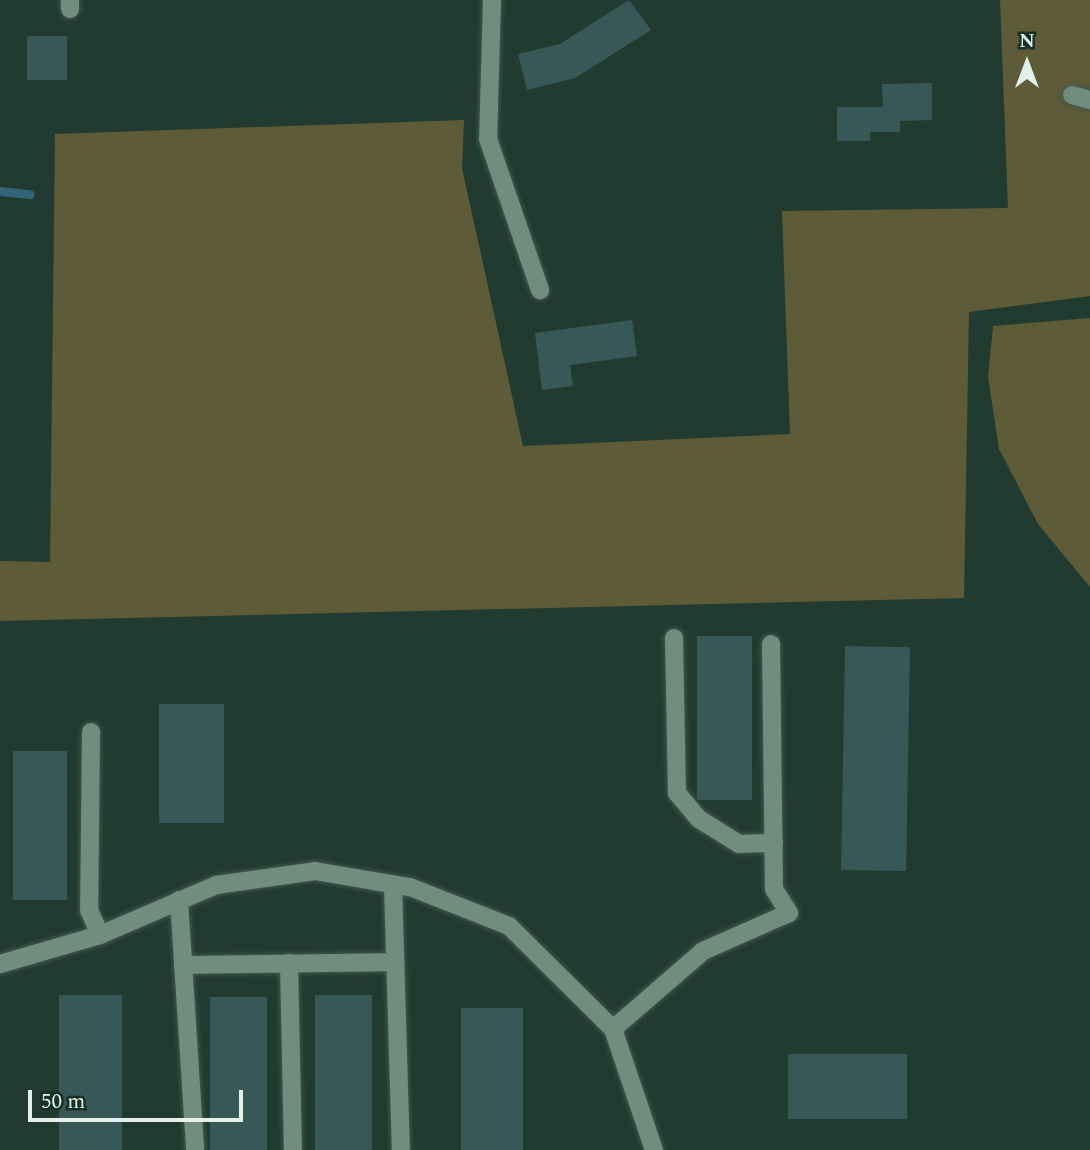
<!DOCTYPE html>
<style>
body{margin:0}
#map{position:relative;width:1090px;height:1150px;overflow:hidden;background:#223b30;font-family:Spectral,serif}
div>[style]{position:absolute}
.green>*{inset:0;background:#5d5b38}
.stream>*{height:9px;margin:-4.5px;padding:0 4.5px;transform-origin:4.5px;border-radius:4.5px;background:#326475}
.building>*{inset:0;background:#385857;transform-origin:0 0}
.roads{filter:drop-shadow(0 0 2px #41584f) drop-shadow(0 0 2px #41584f)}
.minor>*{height:18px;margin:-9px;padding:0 9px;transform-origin:9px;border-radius:9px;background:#718d80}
span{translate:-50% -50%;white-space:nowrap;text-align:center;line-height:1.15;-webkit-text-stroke:7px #173126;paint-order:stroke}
.north{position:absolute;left:992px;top:28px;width:70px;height:70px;-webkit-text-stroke:5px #173126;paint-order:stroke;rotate:0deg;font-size:19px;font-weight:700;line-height:28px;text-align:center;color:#e2f2ea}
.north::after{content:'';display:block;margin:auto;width:24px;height:32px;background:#e2f2ea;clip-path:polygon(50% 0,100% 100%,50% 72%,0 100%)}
.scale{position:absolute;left:28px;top:1090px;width:215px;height:32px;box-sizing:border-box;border:4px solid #e2f2ea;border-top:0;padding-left:9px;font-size:21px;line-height:24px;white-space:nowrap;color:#e2f2ea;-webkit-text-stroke:5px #173126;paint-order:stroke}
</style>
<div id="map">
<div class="green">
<div style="clip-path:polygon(1000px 0,1090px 0,1090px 296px,969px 312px,964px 598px,0 621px,0 561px,50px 562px,55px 134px,464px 120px,462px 168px,523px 446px,790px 434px,782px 211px,1008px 208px)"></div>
<div style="clip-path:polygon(1090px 318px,1090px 587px,1038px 524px,999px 449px,988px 377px,993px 326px)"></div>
</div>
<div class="stream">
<div style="left:0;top:191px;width:30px;rotate:6deg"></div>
</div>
<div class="building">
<div style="clip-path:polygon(629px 0,651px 30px,575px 78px,527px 90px,518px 54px,560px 44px)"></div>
<div style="left:27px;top:36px;width:40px;height:44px"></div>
<div style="clip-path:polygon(932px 83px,932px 120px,900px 121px,900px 132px,870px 132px,870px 141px,837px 141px,837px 107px,883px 107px,882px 84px)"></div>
<div style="clip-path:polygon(632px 320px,637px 356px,570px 365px,573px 386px,542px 390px,535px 333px)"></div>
<div style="left:697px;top:636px;width:55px;height:164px"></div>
<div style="left:845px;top:646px;width:65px;height:224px;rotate:1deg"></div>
<div style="left:159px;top:704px;width:65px;height:119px"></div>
<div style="left:13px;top:751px;width:54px;height:149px"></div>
<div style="left:59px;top:995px;width:63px;height:155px"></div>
<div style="left:315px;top:995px;width:57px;height:155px"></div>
<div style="left:210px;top:997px;width:57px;height:153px"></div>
<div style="left:461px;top:1008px;width:62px;height:142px"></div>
<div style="left:788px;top:1054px;width:119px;height:65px"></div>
</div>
<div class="roads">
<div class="minor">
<div style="left:70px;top:0;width:9px;rotate:90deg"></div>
<div style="left:492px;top:0;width:139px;rotate:91.6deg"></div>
<div style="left:488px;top:139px;width:160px;rotate:71deg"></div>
<div style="left:1072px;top:95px;width:19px;rotate:16deg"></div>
<div style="left:674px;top:638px;width:155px;rotate:88.9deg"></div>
<div style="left:677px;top:793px;width:34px;rotate:50deg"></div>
<div style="left:699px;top:819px;width:47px;rotate:32deg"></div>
<div style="left:739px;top:844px;width:35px;rotate:-2deg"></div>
<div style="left:91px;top:732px;width:178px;rotate:90.6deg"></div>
<div style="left:89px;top:910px;width:27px;rotate:66deg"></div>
<div style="left:393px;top:885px;width:265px;rotate:88.3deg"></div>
<div style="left:179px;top:900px;width:251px;rotate:86.3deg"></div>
<div style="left:289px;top:963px;width:187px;rotate:88.8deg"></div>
<div style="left:0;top:964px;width:104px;rotate:-16.2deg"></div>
<div style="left:100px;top:935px;width:126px;rotate:-23.3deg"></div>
<div style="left:216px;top:885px;width:100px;rotate:-8deg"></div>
<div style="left:315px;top:871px;width:96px;rotate:9.6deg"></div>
<div style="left:410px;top:887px;width:106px;rotate:21.5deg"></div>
<div style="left:509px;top:926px;width:146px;rotate:44.7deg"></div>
<div style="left:613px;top:1029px;width:128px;rotate:71.3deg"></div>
<div style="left:183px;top:965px;width:212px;rotate:-0.8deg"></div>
<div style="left:613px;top:1029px;width:119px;rotate:-40.9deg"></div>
<div style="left:703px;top:951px;width:94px;rotate:-23.8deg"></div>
<div style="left:789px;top:913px;width:28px;rotate:-122deg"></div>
<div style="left:774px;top:889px;width:245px;rotate:-90.7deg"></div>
</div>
</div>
<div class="north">N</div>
<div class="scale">50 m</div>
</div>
